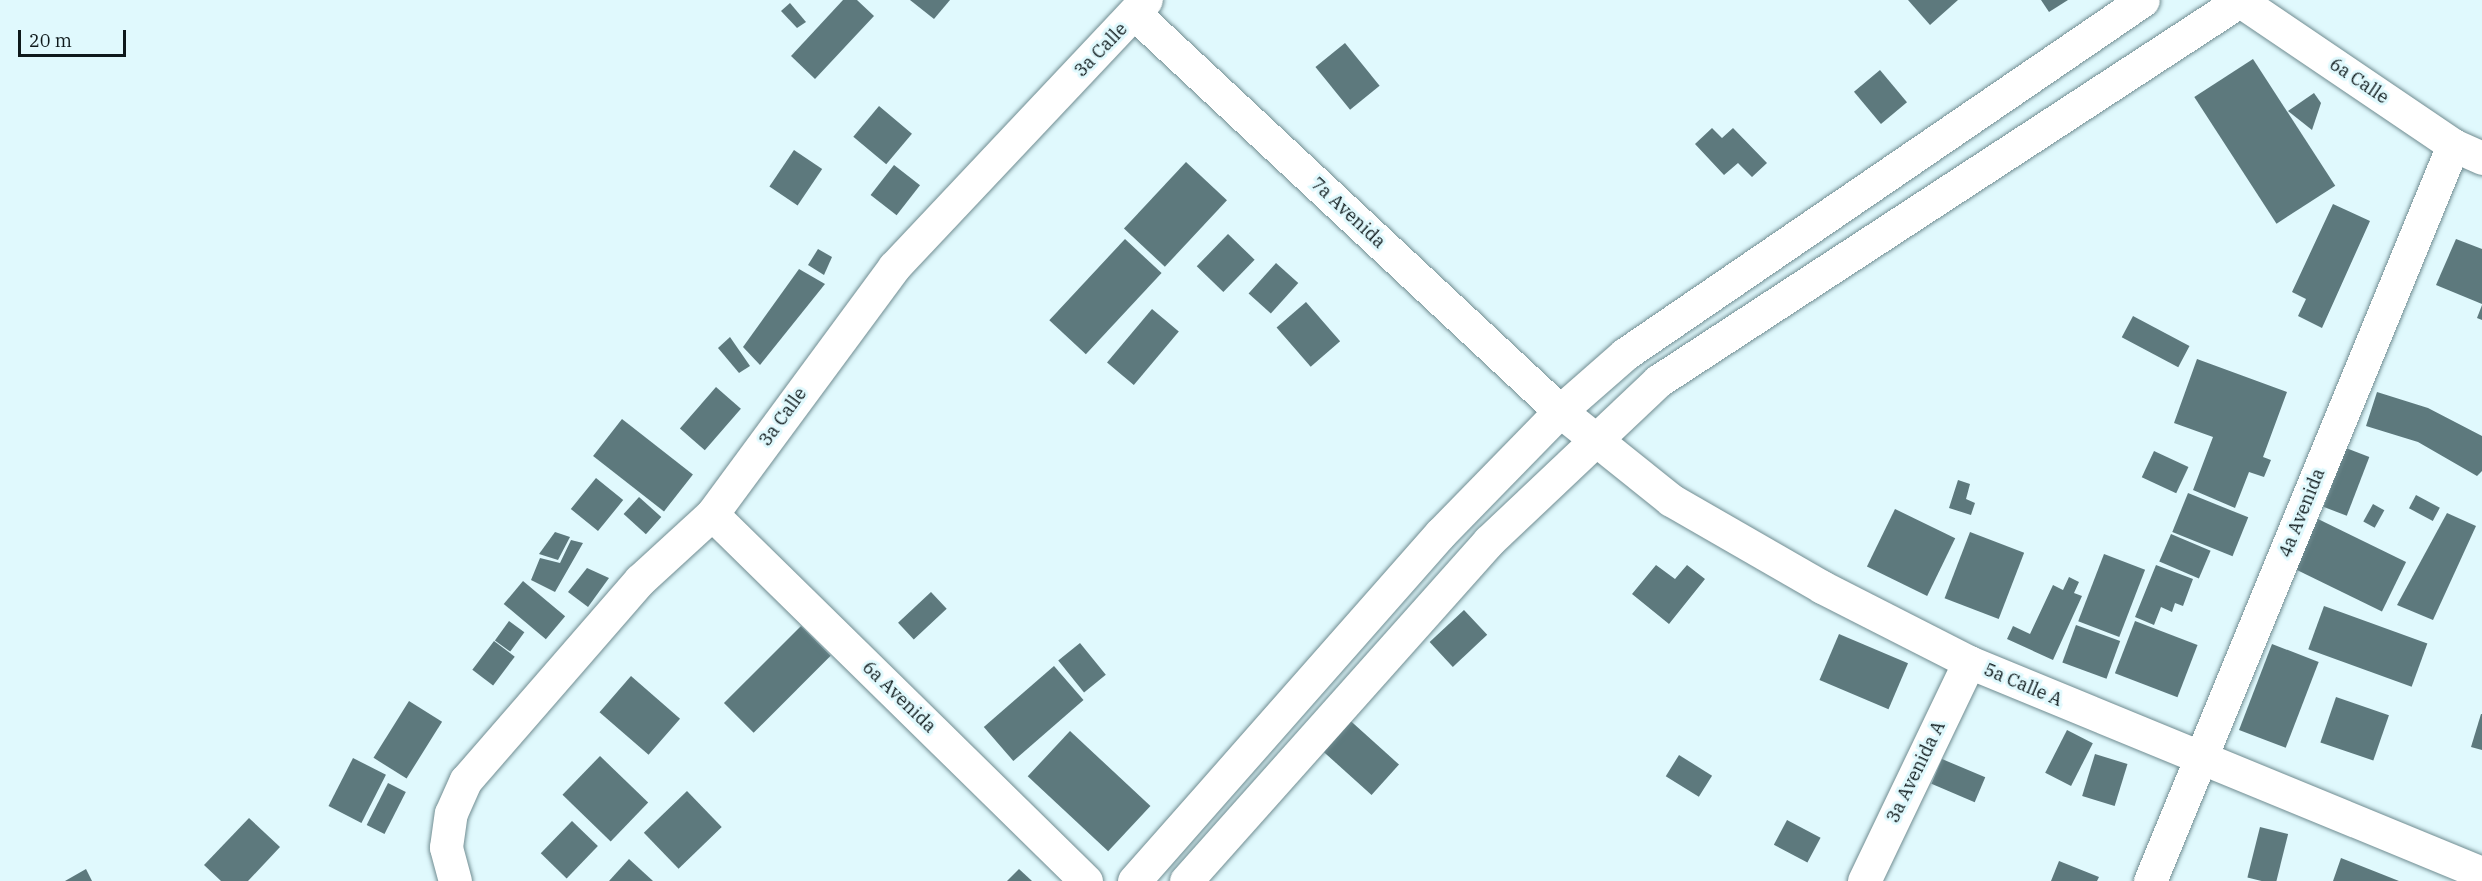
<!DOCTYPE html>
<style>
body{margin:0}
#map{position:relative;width:2482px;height:881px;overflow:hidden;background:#e0f9fd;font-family:"IBM Plex Serif",serif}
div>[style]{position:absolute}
.building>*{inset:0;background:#5d797d;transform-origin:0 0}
.roads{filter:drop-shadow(0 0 2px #708c91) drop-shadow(0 0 2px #708c91)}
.minor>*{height:33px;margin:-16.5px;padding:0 16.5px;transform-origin:16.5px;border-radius:16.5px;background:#fff}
.major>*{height:33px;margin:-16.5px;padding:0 16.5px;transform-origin:16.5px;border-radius:16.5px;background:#fff}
span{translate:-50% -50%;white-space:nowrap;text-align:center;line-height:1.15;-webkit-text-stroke:6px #e0f9fd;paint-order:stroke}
.street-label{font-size:18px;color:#0e191b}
.scale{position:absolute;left:18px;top:30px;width:108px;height:27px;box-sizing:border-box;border:3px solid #0e191b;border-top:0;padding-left:8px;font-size:18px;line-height:21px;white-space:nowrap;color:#0e191b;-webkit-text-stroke:4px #e0f9fd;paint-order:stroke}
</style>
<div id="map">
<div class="building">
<div style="clip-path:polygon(843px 0,857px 0,874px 16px,815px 79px,791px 56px)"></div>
<div style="clip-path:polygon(910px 0,950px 0,934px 19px)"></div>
<div style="clip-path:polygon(1908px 0,1958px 0,1930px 25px)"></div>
<div style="clip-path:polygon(2041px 0,2068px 0,2049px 12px)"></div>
<div style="clip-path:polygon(790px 3px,806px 22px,797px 28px,781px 11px)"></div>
<div style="left:1345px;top:43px;width:55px;height:38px;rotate:51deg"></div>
<div style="left:2253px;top:59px;width:151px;height:70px;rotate:57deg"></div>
<div style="left:1880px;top:70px;width:42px;height:34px;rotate:50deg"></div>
<div style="clip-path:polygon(2314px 93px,2321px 103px,2312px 130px,2288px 111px)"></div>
<div style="left:879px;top:106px;width:43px;height:40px;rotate:40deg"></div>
<div style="clip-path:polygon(1712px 128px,1722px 138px,1733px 128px,1767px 163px,1752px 177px,1738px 163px,1724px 175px,1695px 144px)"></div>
<div style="left:794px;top:150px;width:34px;height:44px;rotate:34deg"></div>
<div style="left:1186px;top:162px;width:56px;height:91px;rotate:43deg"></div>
<div style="left:894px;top:165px;width:33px;height:38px;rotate:38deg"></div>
<div style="clip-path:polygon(2333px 204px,2370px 221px,2322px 328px,2298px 316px,2306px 299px,2292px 292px)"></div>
<div style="left:1228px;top:234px;width:37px;height:45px;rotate:44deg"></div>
<div style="left:1125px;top:239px;width:50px;height:111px;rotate:43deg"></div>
<div style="clip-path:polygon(2456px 239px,2482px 249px,2482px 304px,2436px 285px)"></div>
<div style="clip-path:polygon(818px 249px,832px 257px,824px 275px,808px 265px)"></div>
<div style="left:1276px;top:263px;width:30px;height:41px;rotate:42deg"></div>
<div style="clip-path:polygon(799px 269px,825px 284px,760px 365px,743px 347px)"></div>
<div style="left:1306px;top:302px;width:52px;height:39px;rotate:49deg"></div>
<div style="clip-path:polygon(2482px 305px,2482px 320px,2477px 318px)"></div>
<div style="left:1152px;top:309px;width:35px;height:70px;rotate:40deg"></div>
<div style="left:2133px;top:316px;width:64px;height:24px;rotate:28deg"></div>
<div style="clip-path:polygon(730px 337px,750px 366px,739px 373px,718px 348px)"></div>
<div style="clip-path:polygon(2197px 359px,2287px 392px,2263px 457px,2271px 460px,2264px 477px,2249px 472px,2235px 508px,2193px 490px,2213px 437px,2174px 423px)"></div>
<div style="left:716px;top:387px;width:33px;height:55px;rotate:41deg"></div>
<div style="clip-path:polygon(2377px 392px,2428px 408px,2482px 436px,2482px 471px,2477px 476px,2418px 442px,2366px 426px)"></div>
<div style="left:622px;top:419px;width:90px;height:47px;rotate:38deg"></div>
<div style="left:2346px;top:448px;width:25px;height:63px;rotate:21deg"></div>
<div style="left:2154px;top:451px;width:38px;height:29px;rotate:25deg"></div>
<div style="left:596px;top:478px;width:35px;height:40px;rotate:39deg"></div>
<div style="clip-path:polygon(1958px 480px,1970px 484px,1966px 499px,1975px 503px,1971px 515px,1949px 508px)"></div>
<div style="left:2188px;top:493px;width:65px;height:42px;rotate:22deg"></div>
<div style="left:2416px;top:495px;width:27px;height:15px;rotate:28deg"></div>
<div style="left:639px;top:497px;width:30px;height:23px;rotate:42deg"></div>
<div style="left:2373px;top:504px;width:13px;height:20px;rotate:29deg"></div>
<div style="left:1895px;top:509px;width:67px;height:64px;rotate:26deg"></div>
<div style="clip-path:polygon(2447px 513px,2476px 526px,2433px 620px,2397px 605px)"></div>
<div style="left:2318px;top:519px;width:98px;height:55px;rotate:26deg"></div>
<div style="clip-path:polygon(555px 532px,570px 537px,558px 560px,539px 554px)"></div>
<div style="left:1970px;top:532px;width:58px;height:71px;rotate:21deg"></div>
<div style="left:2171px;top:534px;width:43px;height:30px;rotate:23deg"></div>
<div style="clip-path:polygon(571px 540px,583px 543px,555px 592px,531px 580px,540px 558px,560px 563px)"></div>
<div style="left:2104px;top:554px;width:44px;height:72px;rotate:21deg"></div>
<div style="clip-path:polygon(1656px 565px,1675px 579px,1687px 565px,1705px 579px,1669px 624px,1632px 594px)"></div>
<div style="clip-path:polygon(2156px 565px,2193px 579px,2183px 606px,2175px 603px,2172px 612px,2161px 607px,2154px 625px,2135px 617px)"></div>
<div style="clip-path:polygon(587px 568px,609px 578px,588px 607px,568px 592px)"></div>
<div style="clip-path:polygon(2069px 577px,2079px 582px,2074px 593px,2082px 596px,2053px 660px,2007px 639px,2013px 626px,2030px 634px,2053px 585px,2063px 590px)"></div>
<div style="left:523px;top:581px;width:55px;height:30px;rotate:40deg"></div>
<div style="left:931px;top:592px;width:23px;height:45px;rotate:47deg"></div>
<div style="left:2324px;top:606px;width:110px;height:46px;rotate:20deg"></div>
<div style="left:1464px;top:610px;width:34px;height:47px;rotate:47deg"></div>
<div style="left:509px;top:621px;width:19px;height:24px;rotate:36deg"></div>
<div style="left:2135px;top:621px;width:67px;height:56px;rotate:21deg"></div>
<div style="left:2076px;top:625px;width:47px;height:40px;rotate:20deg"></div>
<div style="left:801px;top:626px;width:42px;height:109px;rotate:45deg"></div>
<div style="left:1839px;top:634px;width:75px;height:50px;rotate:23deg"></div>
<div style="left:494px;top:641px;width:26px;height:36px;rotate:37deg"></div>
<div style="left:1080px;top:643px;width:41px;height:28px;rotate:51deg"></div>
<div style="left:2272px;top:644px;width:50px;height:92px;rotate:21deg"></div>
<div style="left:1054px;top:666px;width:45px;height:93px;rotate:49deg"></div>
<div style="left:631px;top:676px;width:65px;height:48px;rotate:41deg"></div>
<div style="left:2336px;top:697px;width:56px;height:48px;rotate:19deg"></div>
<div style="left:409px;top:701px;width:39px;height:67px;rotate:32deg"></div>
<div style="clip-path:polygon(2481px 714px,2482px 714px,2482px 750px,2471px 747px)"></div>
<div style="left:1344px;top:715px;width:74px;height:41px;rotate:42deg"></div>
<div style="left:2067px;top:730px;width:29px;height:48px;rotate:27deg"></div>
<div style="left:1070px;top:731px;width:110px;height:62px;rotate:43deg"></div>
<div style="left:2095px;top:754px;width:34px;height:44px;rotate:17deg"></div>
<div style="left:1679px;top:755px;width:39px;height:25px;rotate:32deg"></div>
<div style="left:600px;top:756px;width:67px;height:54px;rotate:44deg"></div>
<div style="left:353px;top:758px;width:37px;height:54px;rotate:27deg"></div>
<div style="left:1942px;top:759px;width:47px;height:27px;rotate:23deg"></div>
<div style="left:388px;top:783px;width:20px;height:47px;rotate:27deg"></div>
<div style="left:687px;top:791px;width:50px;height:60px;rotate:46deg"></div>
<div style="clip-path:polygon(249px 818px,280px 847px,248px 881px,221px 881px,204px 865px)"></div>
<div style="left:1787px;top:820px;width:38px;height:28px;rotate:28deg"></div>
<div style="left:572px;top:821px;width:36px;height:45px;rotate:44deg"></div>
<div style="left:2260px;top:827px;width:29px;height:52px;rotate:14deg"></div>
<div style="clip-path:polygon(2341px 858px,2399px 881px,2333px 881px)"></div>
<div style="clip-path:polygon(629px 859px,653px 881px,609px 881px)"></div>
<div style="clip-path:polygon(2059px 861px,2099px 877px,2097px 881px,2051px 881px)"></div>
<div style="clip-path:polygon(86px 869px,92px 881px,65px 881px)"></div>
<div style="clip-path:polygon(1019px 869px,1032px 881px,1007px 881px)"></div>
</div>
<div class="roads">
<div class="minor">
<div style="left:2239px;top:0;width:258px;rotate:34.1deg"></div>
<div style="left:2453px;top:145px;width:32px;rotate:24deg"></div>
<div style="left:1135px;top:14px;width:582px;rotate:43.05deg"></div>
<div style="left:1560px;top:411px;width:142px;rotate:38.7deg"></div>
<div style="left:1671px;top:500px;width:174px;rotate:29.9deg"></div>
<div style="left:1822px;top:587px;width:165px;rotate:27deg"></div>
<div style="left:1969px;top:662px;width:555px;rotate:22.36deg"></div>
<div style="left:712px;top:514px;width:524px;rotate:44.46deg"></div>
<div style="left:455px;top:881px;width:35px;rotate:-105deg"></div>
<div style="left:446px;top:847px;width:34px;rotate:-82deg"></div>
<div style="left:451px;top:813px;width:36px;rotate:-66deg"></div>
<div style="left:466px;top:780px;width:265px;rotate:-49deg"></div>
<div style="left:640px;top:580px;width:98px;rotate:-42.5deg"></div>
<div style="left:712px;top:514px;width:307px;rotate:-53.6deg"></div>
<div style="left:894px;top:267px;width:367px;rotate:-46.7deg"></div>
<div style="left:1864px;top:881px;width:243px;rotate:-64.4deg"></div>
<div style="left:2150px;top:881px;width:796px;rotate:-67.62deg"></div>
</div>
<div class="major">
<div style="left:1134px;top:881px;width:464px;rotate:-48.6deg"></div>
<div style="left:1441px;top:533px;width:170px;rotate:-45.7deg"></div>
<div style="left:1560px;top:411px;width:86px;rotate:-41.2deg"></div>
<div style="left:1625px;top:354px;width:627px;rotate:-34.35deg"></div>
<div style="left:1186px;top:881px;width:455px;rotate:-48.3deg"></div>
<div style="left:1489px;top:541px;width:233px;rotate:-43.4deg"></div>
<div style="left:1658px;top:381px;width:696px;rotate:-33.17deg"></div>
</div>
</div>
<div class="street-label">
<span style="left:1101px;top:50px;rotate:-46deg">3a Calle</span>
<span style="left:2359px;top:81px;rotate:34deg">6a Calle</span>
<span style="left:1348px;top:213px;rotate:43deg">7a Avenida</span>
<span style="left:783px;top:417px;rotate:-54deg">3a Calle</span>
<span style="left:2302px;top:513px;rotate:-68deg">4a Avenida</span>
<span style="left:2023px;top:685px;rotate:23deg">5a Calle A</span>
<span style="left:899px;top:697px;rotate:44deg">6a Avenida</span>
<span style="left:1916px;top:772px;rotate:-64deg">3a Avenida A</span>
</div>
<div class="scale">20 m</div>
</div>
